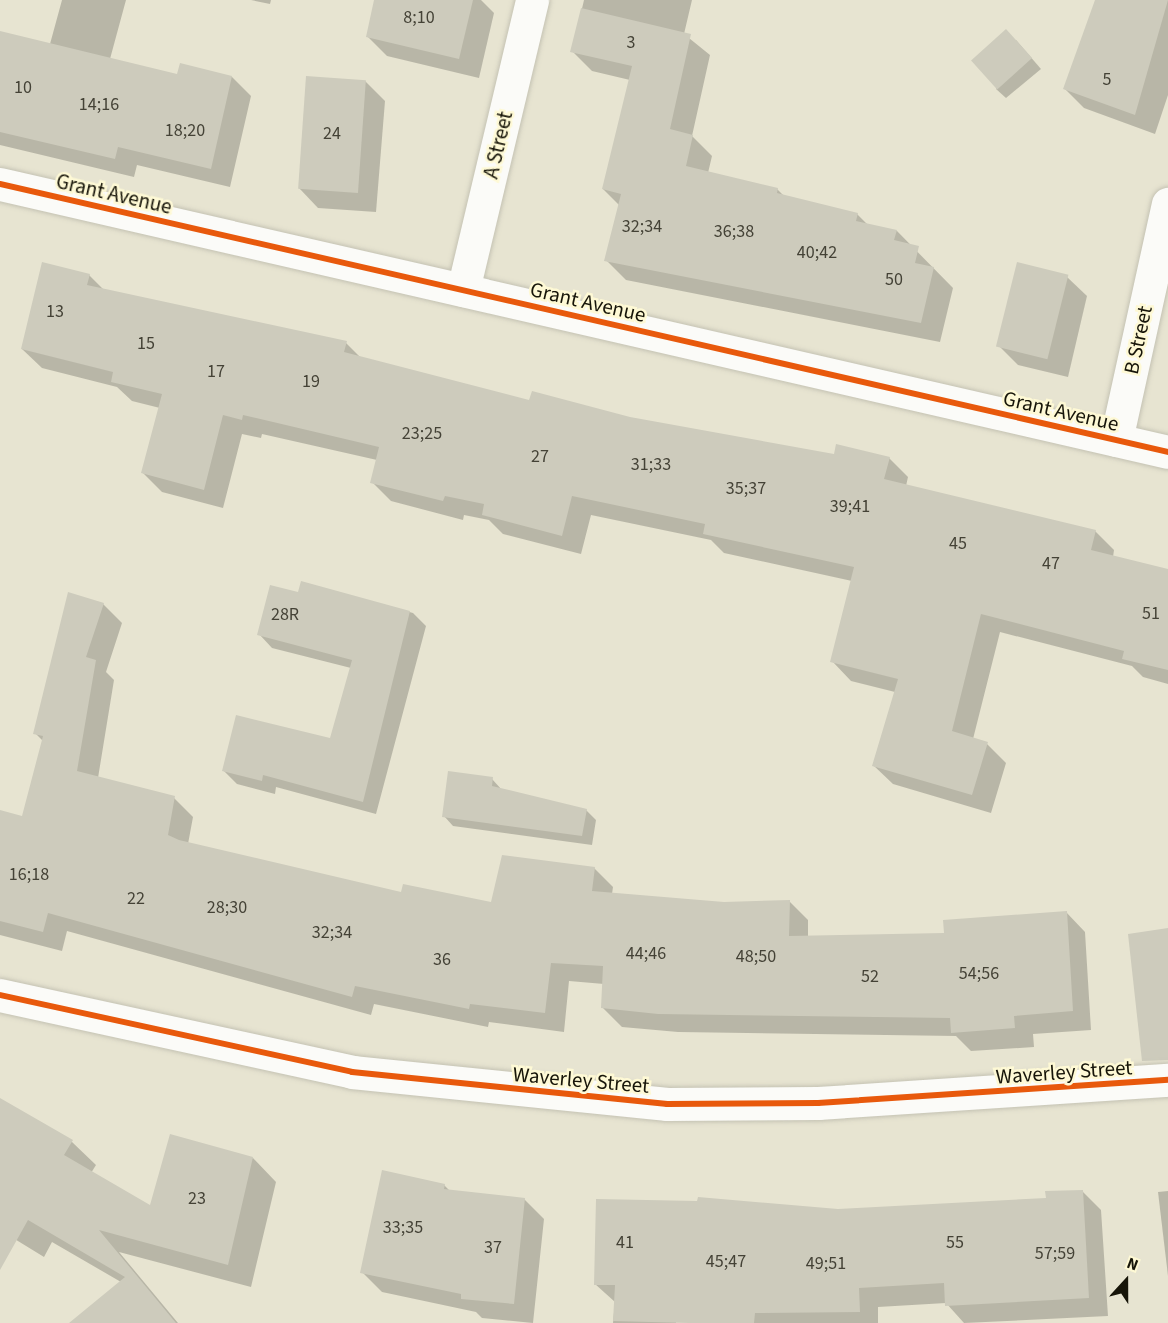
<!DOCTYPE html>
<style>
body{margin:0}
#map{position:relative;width:1168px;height:1323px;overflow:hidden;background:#e7e4d1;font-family:"Source Sans 3",sans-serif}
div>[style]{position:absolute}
.shadow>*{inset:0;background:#0003}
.building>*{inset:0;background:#cdcbbc;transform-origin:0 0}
.roads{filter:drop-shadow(0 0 2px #c4c2b3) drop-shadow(0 0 2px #c4c2b3)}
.minor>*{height:33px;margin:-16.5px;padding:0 16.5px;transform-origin:16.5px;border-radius:16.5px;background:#fbfbf8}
.cycleway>*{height:6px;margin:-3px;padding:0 3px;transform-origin:3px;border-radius:3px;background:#e8590c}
span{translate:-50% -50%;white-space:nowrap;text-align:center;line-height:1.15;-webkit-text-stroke:5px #fef9d5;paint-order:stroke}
.number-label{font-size:18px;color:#444236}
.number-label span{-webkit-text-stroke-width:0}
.street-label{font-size:21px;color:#171509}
.north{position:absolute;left:1096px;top:1251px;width:60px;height:60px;-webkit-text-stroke:4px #fef9d5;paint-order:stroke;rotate:21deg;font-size:16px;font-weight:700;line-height:24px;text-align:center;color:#171509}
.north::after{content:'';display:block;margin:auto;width:21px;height:27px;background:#171509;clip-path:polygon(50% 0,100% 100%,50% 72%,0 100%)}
</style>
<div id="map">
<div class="shadow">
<div style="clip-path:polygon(62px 0,126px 0,110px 59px,178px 76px,232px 77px,251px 96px,230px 187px,137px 165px,134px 177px,0 145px,0 33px,50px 44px)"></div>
<div style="clip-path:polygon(251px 0,271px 0,270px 4px)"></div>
<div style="clip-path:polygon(375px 0,481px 0,494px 13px,479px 78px,387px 56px,367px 36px)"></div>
<div style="clip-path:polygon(584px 0,692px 0,684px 34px,710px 55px,692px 136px,712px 156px,708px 173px,777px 189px,785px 197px,857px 214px,868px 225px,897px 231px,953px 288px,940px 342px,626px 280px,606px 260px,619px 205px,603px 189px,630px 80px,592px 71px,572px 51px)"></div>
<div style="clip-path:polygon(1097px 0,1168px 0,1168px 95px,1155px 134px,1084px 108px,1065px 89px)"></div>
<div style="clip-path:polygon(1016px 40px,1041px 69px,1006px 98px,996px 89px)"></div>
<div style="clip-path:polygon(365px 81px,385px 101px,376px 212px,318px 208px,299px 188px)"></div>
<div style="clip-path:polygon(89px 275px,104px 290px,346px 343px,362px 359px,530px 402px,835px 456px,889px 458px,908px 477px,906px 486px,1095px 531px,1114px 550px,1113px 557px,1168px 570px,1168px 684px,1143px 677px,1132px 666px,1000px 632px,973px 739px,987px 744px,1006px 763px,991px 813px,893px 784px,873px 765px,895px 692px,851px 681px,832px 661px,852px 581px,724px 553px,711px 540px,591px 515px,581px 554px,503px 534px,489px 520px,464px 515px,463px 520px,391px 501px,372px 482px,377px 460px,262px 434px,261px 438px,242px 434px,223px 508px,162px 492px,143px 473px,160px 408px,132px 401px,117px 387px,42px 368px,22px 349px)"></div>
<div style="clip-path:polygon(1067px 277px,1087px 296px,1068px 377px,1018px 365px,998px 345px)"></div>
<div style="clip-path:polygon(302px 582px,413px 613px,426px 626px,376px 814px,276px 787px,275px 794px,237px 784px,224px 771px,331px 740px,351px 668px,272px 648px,259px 634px,299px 594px)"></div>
<div style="clip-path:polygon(103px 604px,122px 623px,106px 672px,114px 680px,98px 778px,174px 798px,193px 817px,188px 844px,402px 894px,492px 904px,594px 868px,613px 887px,612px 894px,724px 903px,789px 901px,808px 920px,808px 937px,946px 935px,1066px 912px,1085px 932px,1091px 1030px,1033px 1034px,1034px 1047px,971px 1051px,956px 1036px,678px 1032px,622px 1027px,603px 1008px,604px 984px,569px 981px,564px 1032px,489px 1022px,488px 1027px,374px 1004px,371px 1015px,67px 931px,62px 951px,0 935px,0 812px,23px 818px,43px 741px,35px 733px)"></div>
<div style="clip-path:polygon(492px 779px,502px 790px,586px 810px,596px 820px,592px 845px,453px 826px,444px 816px)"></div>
<div style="clip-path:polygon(0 1101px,72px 1142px,96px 1165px,91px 1173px,151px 1208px,253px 1158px,276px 1182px,251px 1287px,119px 1252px,178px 1323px,71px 1323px,121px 1282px,52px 1242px,44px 1257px,0 1230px)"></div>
<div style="clip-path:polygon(444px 1185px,450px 1191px,524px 1199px,544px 1219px,533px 1323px,482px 1318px,476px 1312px,382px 1292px,362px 1272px)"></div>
<div style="clip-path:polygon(1082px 1191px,1101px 1210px,1108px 1316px,964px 1323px,946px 1303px,878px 1307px,878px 1323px,716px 1323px,838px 1210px,1047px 1199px)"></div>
<div style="clip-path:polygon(1168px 1191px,1168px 1276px,1158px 1192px)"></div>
<div style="clip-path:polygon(680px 1219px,676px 1323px,613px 1323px,615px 1302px,595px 1284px)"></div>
</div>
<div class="building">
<div style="clip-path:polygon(374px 0,473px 0,459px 59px,366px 37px)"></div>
<div style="clip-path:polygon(1095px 0,1168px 0,1135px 115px,1063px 89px)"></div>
<div style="clip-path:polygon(581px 8px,691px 34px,670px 129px,693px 135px,686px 166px,778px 188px,777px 193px,858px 213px,856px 221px,897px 230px,894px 240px,919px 246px,915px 263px,934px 267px,921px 323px,604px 261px,621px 194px,602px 189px,632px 66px,570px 52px)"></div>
<div style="left:1006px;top:29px;width:39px;height:47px;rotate:48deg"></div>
<div style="clip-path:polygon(0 31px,177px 74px,180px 63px,232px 76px,211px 169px,118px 147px,115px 159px,0 132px)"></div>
<div style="left:306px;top:76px;width:60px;height:113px;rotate:4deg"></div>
<div style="clip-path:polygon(42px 262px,90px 274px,87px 285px,347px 341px,344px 352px,529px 400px,532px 391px,630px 417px,834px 454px,836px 444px,890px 457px,884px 479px,1096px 530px,1091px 550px,1168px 569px,1168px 670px,1122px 659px,1124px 651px,981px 614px,952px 731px,988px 742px,972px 795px,872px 766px,898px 679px,830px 662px,854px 567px,703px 534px,705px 524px,572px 496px,562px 536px,482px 515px,484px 504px,445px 496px,443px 501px,370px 483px,379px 447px,243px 415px,242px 420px,223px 415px,204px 490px,141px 473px,162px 394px,111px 382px,113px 372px,21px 349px)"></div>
<div style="left:1017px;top:262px;width:53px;height:87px;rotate:14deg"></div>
<div style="clip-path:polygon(301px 581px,410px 611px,363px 802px,263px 775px,262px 781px,222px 771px,236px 715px,330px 738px,352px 660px,257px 635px,270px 585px,298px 592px)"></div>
<div style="clip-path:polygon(68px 592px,104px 603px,86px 657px,96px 660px,77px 771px,175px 796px,168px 835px,179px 840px,401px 892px,403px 884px,491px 902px,502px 855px,595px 867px,592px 891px,724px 902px,790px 900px,789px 936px,944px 933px,943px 920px,1067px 911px,1073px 1011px,1014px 1016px,1015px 1028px,951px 1033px,950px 1018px,658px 1014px,601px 1008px,603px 966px,551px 963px,545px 1013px,470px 1004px,469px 1009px,355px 986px,352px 997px,48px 913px,43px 932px,0 921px,0 810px,22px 816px,43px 736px,33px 734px)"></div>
<div style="clip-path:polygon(448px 771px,493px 777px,492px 786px,587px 809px,582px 836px,442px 817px)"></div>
<div style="clip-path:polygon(1168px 928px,1168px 1060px,1142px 1061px,1128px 934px)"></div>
<div style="clip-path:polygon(0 1098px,73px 1140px,64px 1155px,150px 1205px,170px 1134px,253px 1157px,228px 1265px,99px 1230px,176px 1323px,69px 1323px,125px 1277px,28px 1220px,0 1270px)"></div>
<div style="clip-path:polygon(382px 1170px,445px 1184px,444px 1189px,525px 1198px,514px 1304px,461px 1299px,461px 1294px,360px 1273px)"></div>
<div style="clip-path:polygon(1083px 1190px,1089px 1298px,945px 1306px,944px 1283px,859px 1288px,860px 1312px,755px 1313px,754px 1323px,689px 1323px,613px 1321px,615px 1285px,594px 1285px,596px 1199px,697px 1201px,698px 1197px,838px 1209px,1046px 1198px,1045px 1191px)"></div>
</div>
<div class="roads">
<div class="minor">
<div style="left:0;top:184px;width:1198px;rotate:12.92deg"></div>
<div style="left:463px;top:290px;width:298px;rotate:-76.6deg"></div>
<div style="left:1116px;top:440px;width:242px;rotate:-77.6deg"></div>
<div style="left:0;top:995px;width:360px;rotate:12.3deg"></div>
<div style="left:352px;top:1072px;width:317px;rotate:5.8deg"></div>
<div style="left:667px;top:1104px;width:151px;rotate:-0.4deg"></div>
<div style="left:818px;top:1103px;width:351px;rotate:-3.8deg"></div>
</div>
</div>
<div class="cycleway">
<div style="left:0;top:184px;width:1198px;rotate:12.92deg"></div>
<div style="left:0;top:995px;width:360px;rotate:12.3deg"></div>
<div style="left:352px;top:1072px;width:317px;rotate:5.8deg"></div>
<div style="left:667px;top:1104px;width:151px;rotate:-0.4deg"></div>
<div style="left:818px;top:1103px;width:351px;rotate:-3.8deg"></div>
</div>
<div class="number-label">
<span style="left:419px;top:18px">8;10</span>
<span style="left:631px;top:43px">3</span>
<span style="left:1107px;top:80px">5</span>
<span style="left:23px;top:88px">10</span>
<span style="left:99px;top:105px">14;16</span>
<span style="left:185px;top:131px">18;20</span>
<span style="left:332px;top:134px">24</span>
<span style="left:642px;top:227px">32;34</span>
<span style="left:734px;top:232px">36;38</span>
<span style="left:817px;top:253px">40;42</span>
<span style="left:894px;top:280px">50</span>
<span style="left:55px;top:312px">13</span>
<span style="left:146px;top:344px">15</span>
<span style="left:216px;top:372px">17</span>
<span style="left:311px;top:382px">19</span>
<span style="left:422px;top:434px">23;25</span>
<span style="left:540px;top:457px">27</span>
<span style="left:651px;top:465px">31;33</span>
<span style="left:746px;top:489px">35;37</span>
<span style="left:850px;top:507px">39;41</span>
<span style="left:958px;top:544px">45</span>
<span style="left:1051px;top:564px">47</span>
<span style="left:1151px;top:614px">51</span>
<span style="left:285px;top:615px">28R</span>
<span style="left:29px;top:875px">16;18</span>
<span style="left:136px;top:899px">22</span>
<span style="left:227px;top:908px">28;30</span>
<span style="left:332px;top:933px">32;34</span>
<span style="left:646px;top:954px">44;46</span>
<span style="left:756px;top:957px">48;50</span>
<span style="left:442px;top:960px">36</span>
<span style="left:979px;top:974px">54;56</span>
<span style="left:870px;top:977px">52</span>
<span style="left:197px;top:1199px">23</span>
<span style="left:403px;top:1228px">33;35</span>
<span style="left:625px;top:1243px">41</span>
<span style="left:955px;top:1243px">55</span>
<span style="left:493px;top:1248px">37</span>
<span style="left:1055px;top:1254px">57;59</span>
<span style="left:726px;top:1262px">45;47</span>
<span style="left:826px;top:1264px">49;51</span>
</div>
<div class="street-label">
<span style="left:498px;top:145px;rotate:-77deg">A Street</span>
<span style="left:114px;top:194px;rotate:13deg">Grant Avenue</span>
<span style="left:588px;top:302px;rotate:13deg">Grant Avenue</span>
<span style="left:1138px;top:340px;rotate:-78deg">B Street</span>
<span style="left:1061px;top:411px;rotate:13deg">Grant Avenue</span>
<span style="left:1064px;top:1072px;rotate:-4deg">Waverley Street</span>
<span style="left:581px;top:1080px;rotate:5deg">Waverley Street</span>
</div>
<div class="north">N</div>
</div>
